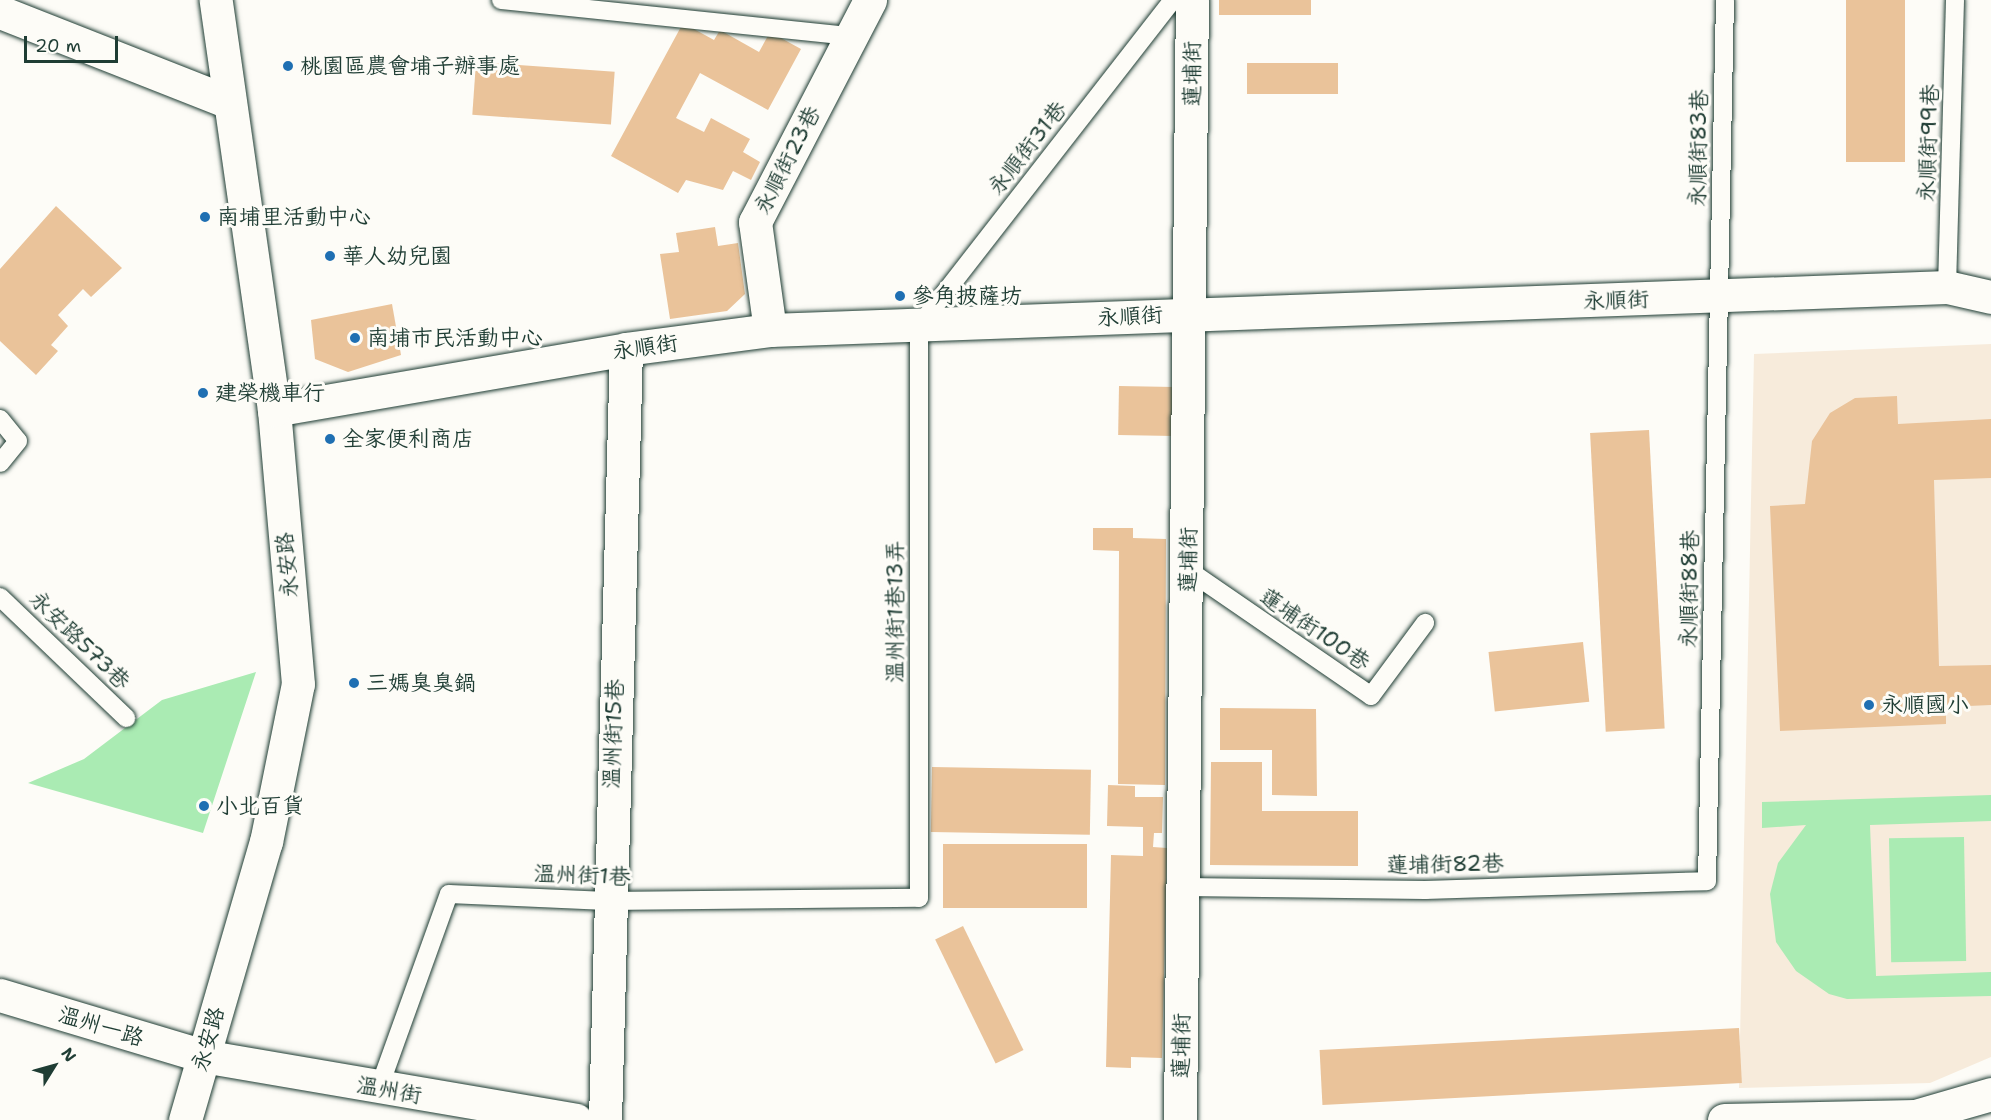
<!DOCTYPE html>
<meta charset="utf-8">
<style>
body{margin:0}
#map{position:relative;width:1991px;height:1120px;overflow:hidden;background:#fdfcf7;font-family:"Shantell Sans","LXGW WenKai TC",sans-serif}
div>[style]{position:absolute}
.built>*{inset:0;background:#f7ebdb}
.green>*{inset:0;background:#aaebb3;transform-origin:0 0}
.building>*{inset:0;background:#eac39a;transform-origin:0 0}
.roads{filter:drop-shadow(0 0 2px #1f3d34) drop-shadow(0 0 2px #1f3d34)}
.lane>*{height:18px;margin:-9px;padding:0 9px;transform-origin:9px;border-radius:9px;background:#fdfcf7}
.street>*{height:33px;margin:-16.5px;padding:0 16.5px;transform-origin:16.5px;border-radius:16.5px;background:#fdfcf7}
.secondary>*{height:33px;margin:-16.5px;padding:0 16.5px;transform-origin:16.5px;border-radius:16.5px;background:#fdfcf7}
.dots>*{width:16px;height:16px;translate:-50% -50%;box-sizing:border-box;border:3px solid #fdfcf7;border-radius:50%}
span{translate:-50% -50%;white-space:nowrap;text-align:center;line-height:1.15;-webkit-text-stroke:6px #fdfcf7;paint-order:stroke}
.poi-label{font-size:22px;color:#1f3d34}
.left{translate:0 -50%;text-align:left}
.street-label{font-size:22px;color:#1f3d34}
.north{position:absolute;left:24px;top:1036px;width:60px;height:60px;-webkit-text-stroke:4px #fdfcf7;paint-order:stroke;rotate:53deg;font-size:16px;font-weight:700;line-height:24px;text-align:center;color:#1f3d34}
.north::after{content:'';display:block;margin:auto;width:21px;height:27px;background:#1f3d34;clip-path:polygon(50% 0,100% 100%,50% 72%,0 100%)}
.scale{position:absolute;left:24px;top:36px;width:94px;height:27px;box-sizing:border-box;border:3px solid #1f3d34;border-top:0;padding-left:8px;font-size:18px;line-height:21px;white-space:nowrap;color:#1f3d34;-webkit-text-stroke:4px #fdfcf7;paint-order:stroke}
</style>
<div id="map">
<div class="built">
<div style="clip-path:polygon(1991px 344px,1991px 1057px,1930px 1083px,1739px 1088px,1754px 354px)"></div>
</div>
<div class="green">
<div style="clip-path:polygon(256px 672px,203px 833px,28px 783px,84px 759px,162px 700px)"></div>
<div style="clip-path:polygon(1991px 795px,1991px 821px,1870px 825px,1876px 976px,1991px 972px,1991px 996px,1847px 999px,1829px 994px,1796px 971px,1776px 942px,1770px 894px,1778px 863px,1806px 825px,1762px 828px,1762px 802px)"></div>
<div style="left:1964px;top:837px;width:124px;height:75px;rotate:89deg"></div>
</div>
<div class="building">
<div style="left:1219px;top:0;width:92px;height:15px"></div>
<div style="left:1846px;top:0;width:59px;height:162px"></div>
<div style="clip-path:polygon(683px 23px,714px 40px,720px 30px,759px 52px,770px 32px,801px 49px,768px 110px,700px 73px,676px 118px,704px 132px,711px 118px,750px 139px,743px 152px,760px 162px,751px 180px,733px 171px,723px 190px,686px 180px,678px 193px,611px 156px)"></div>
<div style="left:476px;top:62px;width:139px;height:53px;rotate:4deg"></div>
<div style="left:1247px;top:63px;width:91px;height:31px"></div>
<div style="clip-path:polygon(56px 206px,122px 268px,91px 297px,83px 289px,58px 315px,68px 326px,51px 345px,58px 351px,36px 375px,0 341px,0 269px)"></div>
<div style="clip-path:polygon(715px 227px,718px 246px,738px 243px,745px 294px,727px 311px,670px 319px,660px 254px,679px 252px,676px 233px)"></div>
<div style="clip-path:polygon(392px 304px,401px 355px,348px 372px,315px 359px,311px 320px)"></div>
<div style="left:1119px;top:386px;width:55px;height:49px;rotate:1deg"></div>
<div style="clip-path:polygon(1897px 396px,1898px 424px,1991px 419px,1991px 478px,1934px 480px,1939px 666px,1991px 665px,1991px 705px,1946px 707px,1946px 724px,1780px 731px,1770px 506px,1805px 504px,1812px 441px,1830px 413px,1855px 398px)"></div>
<div style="left:1649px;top:430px;width:299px;height:59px;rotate:87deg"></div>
<div style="clip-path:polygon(1093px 528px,1133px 528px,1133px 538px,1166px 539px,1165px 785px,1118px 784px,1119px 551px,1093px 550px)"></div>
<div style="left:1583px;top:642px;width:60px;height:95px;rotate:84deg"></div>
<div style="clip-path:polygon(1220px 708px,1316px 709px,1317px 796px,1272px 795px,1272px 750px,1220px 750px)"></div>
<div style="clip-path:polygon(1211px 762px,1262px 762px,1262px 811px,1358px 811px,1358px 866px,1210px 865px)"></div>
<div style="left:932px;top:767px;width:159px;height:65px;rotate:1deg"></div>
<div style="clip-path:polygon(1108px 785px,1135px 786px,1135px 797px,1163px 797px,1162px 833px,1154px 833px,1153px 847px,1167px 848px,1162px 1058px,1131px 1057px,1131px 1068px,1106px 1067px,1111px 855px,1143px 856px,1143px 827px,1107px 826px)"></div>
<div style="left:943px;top:844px;width:144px;height:64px"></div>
<div style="left:963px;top:926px;width:138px;height:31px;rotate:64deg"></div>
<div style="left:1739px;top:1028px;width:55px;height:420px;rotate:87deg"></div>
</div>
<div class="roads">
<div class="lane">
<div style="left:501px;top:0;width:352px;rotate:5.9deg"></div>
<div style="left:1947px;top:287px;width:287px;rotate:-88.4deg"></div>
<div style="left:0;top:419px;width:28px;rotate:51deg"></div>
<div style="left:18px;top:441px;width:28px;rotate:129deg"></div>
<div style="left:1188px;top:570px;width:222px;rotate:34.5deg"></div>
<div style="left:1371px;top:696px;width:91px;rotate:-53.5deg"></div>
<div style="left:0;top:597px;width:175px;rotate:43.8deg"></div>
<div style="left:1184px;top:887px;width:241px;rotate:0.7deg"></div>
<div style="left:1425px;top:890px;width:282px;rotate:-1.8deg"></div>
<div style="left:1707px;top:881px;width:881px;rotate:-88.83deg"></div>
<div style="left:379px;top:1088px;width:206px;rotate:-70.2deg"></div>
<div style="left:449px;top:894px;width:158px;rotate:2.5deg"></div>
<div style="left:607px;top:901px;width:312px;rotate:-0.6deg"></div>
<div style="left:919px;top:898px;width:572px;rotate:-90deg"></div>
<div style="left:919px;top:326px;width:413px;rotate:-52.1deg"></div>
</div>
<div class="street">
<div style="left:0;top:12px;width:246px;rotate:21.5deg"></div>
<div style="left:770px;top:330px;width:109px;rotate:-97.9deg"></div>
<div style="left:755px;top:222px;width:250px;rotate:-62.6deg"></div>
<div style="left:274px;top:410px;width:357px;rotate:-9.8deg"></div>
<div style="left:626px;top:349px;width:145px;rotate:-7.5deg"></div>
<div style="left:770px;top:330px;width:1178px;rotate:-2.09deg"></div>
<div style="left:1947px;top:287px;width:45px;rotate:12.8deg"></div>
<div style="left:0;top:995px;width:212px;rotate:16.7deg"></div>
<div style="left:203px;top:1056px;width:378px;rotate:9.7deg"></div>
<div style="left:605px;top:1120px;width:771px;rotate:-88.44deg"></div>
<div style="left:1180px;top:1120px;width:1120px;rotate:-89.39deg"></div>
<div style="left:1724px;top:1120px;width:191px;rotate:-1.2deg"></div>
<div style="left:1915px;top:1116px;width:79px;rotate:-16.1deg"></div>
</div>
<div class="secondary">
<div style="left:185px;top:1120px;width:290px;rotate:-73.8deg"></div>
<div style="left:266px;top:842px;width:161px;rotate:-78.6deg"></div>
<div style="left:298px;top:684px;width:275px;rotate:-95deg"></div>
<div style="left:274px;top:410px;width:414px;rotate:-98.1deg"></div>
</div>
</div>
<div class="dots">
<div style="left:288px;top:66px;background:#1f6fb2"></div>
<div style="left:205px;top:217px;background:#1f6fb2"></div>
<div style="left:330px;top:256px;background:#1f6fb2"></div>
<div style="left:900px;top:296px;background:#1f6fb2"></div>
<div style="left:355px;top:338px;background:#1f6fb2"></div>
<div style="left:203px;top:393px;background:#1f6fb2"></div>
<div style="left:330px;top:439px;background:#1f6fb2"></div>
<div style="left:354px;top:683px;background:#1f6fb2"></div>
<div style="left:1869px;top:705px;background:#1f6fb2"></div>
<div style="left:204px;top:806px;background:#1f6fb2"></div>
</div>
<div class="poi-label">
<span class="left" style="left:300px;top:66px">桃園區農會埔子辦事處</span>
<span class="left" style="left:217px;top:217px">南埔里活動中心</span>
<span class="left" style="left:342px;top:256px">華人幼兒園</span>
<span class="left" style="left:912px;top:296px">參角披薩坊</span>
<span class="left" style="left:367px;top:338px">南埔市民活動中心</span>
<span class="left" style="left:215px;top:393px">建榮機車行</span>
<span class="left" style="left:342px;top:439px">全家便利商店</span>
<span class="left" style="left:366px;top:683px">三媽臭臭鍋</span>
<span class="left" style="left:1881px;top:705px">永順國小</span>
<span class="left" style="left:216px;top:806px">小北百貨</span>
</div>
<div class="street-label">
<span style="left:1192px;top:74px;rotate:-90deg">蓮埔街</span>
<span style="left:1928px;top:143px;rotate:-88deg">永順街99巷</span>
<span style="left:1027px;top:148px;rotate:-52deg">永順街31巷</span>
<span style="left:1698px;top:148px;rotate:-89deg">永順街83巷</span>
<span style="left:787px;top:160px;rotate:-63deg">永順街23巷</span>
<span style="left:1616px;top:300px;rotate:-2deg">永順街</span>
<span style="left:1130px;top:316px;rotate:-3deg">永順街</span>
<span style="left:645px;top:347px;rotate:-8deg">永順街</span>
<span style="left:1188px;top:560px;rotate:-89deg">蓮埔街</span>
<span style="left:287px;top:565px;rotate:-95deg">永安路</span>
<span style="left:1689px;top:589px;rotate:-89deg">永順街88巷</span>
<span style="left:895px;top:612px;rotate:-90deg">溫州街1巷13弄</span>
<span style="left:1315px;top:629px;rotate:34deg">蓮埔街100巷</span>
<span style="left:80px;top:640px;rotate:44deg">永安路573巷</span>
<span style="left:613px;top:734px;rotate:-88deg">溫州街15巷</span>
<span style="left:1445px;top:864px;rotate:-1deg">蓮埔街82巷</span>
<span style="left:582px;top:875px;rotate:2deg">溫州街1巷</span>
<span style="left:101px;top:1026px;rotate:17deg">溫州一路</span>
<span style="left:208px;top:1039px;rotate:-74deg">永安路</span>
<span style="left:1181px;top:1046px;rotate:-89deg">蓮埔街</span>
<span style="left:389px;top:1090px;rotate:10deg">溫州街</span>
</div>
<div class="north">N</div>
<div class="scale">20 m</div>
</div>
